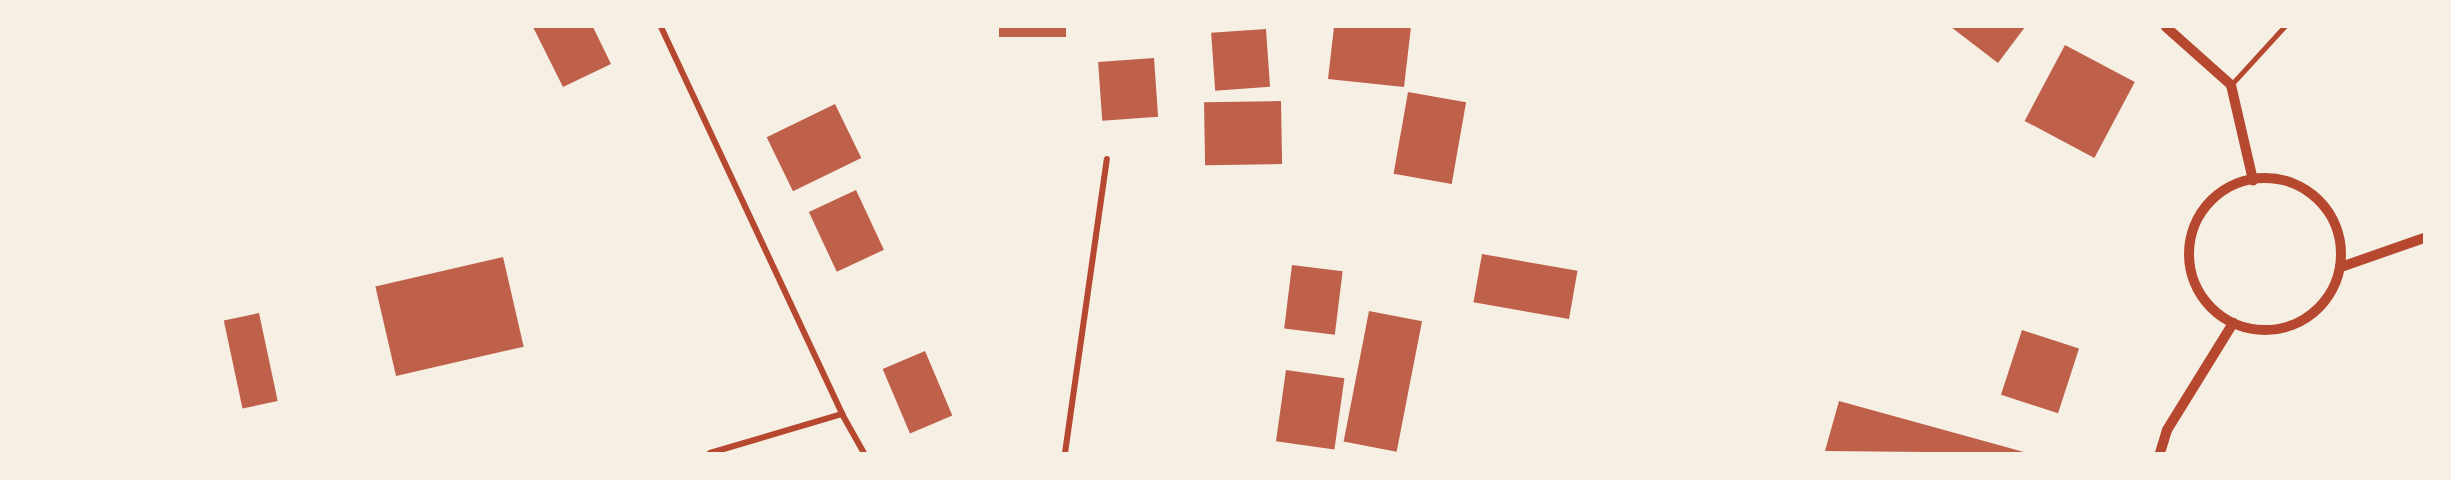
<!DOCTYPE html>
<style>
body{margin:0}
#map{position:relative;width:2451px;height:480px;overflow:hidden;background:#f6efe4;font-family:Literata,serif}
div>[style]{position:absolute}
.building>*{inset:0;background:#bf614a;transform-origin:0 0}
.service>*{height:4.5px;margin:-2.25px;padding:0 2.25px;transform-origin:2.25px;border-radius:2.25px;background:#b5482f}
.minor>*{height:6px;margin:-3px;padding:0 3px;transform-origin:3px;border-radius:3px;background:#b5482f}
.tertiary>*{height:10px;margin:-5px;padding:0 5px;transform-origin:5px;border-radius:5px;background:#b5482f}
.tertiary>.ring{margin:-5px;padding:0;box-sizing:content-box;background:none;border:10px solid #b5482f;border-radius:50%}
span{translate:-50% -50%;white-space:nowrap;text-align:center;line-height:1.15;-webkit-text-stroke:5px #f6efe4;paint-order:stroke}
.frame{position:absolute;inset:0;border:28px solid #f6efe4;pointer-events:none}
</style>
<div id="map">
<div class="building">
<div style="clip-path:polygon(533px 27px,593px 27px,611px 64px,563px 87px)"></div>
<div style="left:999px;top:27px;width:67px;height:10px"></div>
<div style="clip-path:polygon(1334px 27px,1411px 27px,1404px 87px,1328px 79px)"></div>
<div style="clip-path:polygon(1951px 27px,2025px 27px,1998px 63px)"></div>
<div style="left:1266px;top:29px;width:58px;height:55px;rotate:86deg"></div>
<div style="left:2065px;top:45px;width:79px;height:86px;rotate:28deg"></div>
<div style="left:1154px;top:58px;width:59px;height:56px;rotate:86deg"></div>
<div style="left:1408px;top:92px;width:59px;height:83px;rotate:10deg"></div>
<div style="left:1281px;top:101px;width:63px;height:77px;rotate:89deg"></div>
<div style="left:835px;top:104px;width:60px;height:76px;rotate:64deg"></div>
<div style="left:856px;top:190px;width:66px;height:52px;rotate:65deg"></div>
<div style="left:1482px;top:254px;width:97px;height:49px;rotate:10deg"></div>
<div style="left:503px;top:257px;width:92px;height:131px;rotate:77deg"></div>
<div style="left:1292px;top:265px;width:51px;height:64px;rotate:7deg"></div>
<div style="left:1369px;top:311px;width:54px;height:133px;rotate:11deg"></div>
<div style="left:259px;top:313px;width:90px;height:36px;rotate:78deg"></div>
<div style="left:2022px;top:330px;width:60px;height:68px;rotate:18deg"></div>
<div style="left:925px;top:351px;width:70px;height:46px;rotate:67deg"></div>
<div style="left:1286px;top:370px;width:59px;height:72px;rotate:8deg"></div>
<div style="clip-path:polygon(1839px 401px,2024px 452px,2024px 453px,1825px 451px)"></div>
</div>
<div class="service">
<div style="left:2231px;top:85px;width:79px;rotate:-47.6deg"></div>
</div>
<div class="minor">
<div style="left:661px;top:27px;width:427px;rotate:64.9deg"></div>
<div style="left:842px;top:414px;width:45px;rotate:60.6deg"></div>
<div style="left:710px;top:453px;width:138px;rotate:-16.5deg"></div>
<div style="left:1065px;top:453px;width:297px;rotate:-81.9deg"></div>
</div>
<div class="tertiary">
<div style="left:2166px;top:27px;width:87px;rotate:41.7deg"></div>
<div style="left:2231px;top:85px;width:98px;rotate:77deg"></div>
<div class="ring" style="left:2189px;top:178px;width:142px;height:142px"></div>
<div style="left:2341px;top:267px;width:88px;rotate:-19.3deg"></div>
<div style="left:2160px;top:453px;width:24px;rotate:-73deg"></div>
<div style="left:2167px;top:430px;width:126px;rotate:-58.3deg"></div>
</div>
<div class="frame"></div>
</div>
